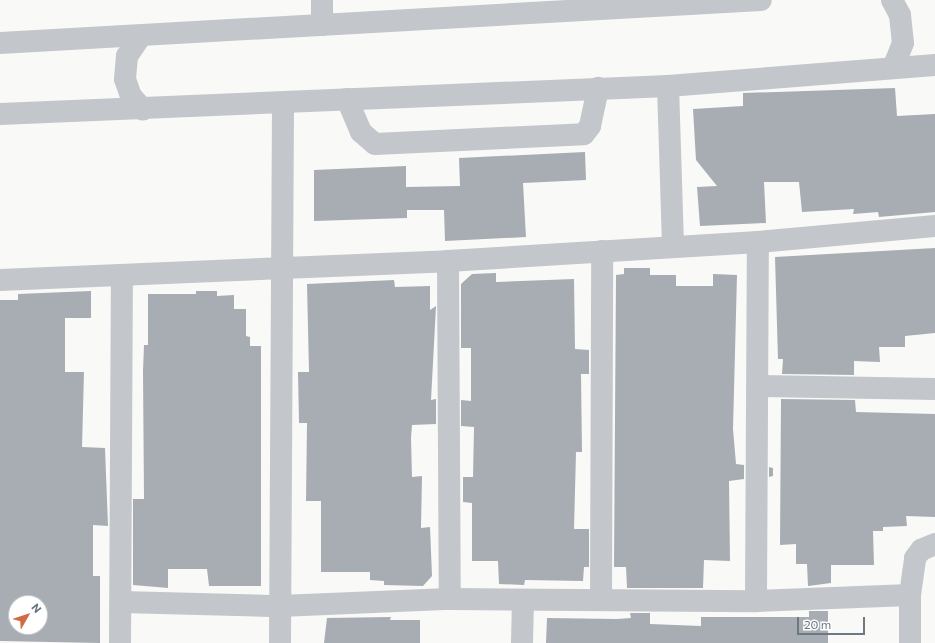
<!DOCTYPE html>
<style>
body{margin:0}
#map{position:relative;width:935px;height:643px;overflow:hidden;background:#f9f9f7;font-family:Commissioner,sans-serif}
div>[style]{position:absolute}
.building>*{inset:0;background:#a7adb3}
.minor>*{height:22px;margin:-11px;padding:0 11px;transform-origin:11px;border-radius:11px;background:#c3c6ca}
span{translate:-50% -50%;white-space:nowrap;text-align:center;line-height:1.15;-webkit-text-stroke:4px #fff;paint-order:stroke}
.north{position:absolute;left:8px;top:595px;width:40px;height:40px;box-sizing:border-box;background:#fff;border:1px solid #c4c9ce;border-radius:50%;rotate:51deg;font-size:11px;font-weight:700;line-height:16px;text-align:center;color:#6c7884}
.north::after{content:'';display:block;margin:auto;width:14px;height:18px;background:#ce6c43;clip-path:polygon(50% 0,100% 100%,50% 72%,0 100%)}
.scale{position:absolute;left:797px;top:617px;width:68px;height:18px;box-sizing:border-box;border:2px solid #6c7884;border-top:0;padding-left:5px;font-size:12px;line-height:14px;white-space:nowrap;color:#6c7884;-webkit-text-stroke:3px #fff;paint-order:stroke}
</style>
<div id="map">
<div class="building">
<div style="clip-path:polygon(895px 88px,897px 116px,935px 114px,935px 212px,879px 217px,878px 212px,853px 214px,854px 209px,802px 212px,799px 182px,764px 182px,766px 223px,700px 226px,697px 187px,717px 186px,696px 160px,693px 109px,743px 106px,743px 93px)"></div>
<div style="clip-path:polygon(585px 152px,586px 180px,523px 183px,526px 237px,445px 241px,444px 210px,407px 210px,407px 218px,314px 221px,314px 170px,406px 166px,406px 187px,460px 186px,459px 158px)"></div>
<div style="clip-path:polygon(935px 248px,935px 333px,905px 336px,905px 347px,879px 347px,880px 362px,854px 361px,854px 375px,782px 374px,783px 359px,778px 359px,775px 257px)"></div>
<div style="clip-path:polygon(624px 268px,650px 268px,650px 275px,676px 275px,676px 286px,713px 286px,713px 274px,737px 275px,733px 429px,736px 464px,744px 465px,744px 479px,729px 481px,730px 561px,704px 560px,703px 588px,627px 588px,626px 567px,614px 567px,616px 275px,624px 274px)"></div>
<div style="clip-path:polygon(496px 273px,496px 282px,574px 279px,575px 349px,589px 350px,589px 374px,581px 374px,582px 452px,576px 452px,574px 529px,589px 529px,589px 567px,584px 567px,583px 581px,525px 580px,524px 585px,499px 584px,498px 561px,472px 561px,472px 503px,463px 502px,463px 477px,473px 477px,474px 427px,461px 426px,461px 400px,471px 401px,471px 348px,461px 348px,461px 284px,472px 274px)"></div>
<div style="clip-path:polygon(394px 280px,395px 287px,430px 286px,430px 310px,436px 306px,431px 400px,436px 399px,436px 424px,412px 425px,411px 438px,412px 477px,422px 476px,421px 528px,430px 527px,432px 576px,423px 586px,384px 585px,384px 581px,370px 580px,370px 572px,321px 572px,321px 501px,306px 501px,307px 423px,299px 423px,298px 372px,309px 372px,307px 284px)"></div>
<div style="clip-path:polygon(evenodd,91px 291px,91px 318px,65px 318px,65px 372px,84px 372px,82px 447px,105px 448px,108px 526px,93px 525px,93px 576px,100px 576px,100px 643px,0 641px,0 300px,18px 300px,18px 294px,91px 291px,16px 603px,40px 603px,40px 627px,16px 627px,16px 603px)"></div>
<div style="clip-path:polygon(196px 291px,217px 291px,217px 296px,234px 295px,234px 309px,246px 309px,246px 336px,250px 337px,250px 346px,261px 346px,261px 586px,209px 586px,207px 569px,168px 569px,168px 588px,133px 585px,133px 499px,144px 499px,143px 371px,144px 345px,148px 345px,148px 294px,196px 294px)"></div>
<div style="clip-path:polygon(781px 399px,855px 400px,856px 412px,935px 414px,935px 517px,906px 516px,907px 526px,883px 527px,883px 531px,873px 531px,874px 565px,831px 565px,831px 583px,808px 586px,807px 564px,796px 564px,796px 544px,780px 545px)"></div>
<div style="clip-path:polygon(769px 467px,773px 468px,773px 476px,769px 477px)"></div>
<div style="clip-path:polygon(809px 611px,828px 611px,828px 643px,546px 643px,547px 618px,617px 619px,631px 618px,630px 613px,650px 613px,650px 624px,701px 626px,701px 617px,809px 617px)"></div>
<div style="clip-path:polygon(391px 617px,390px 620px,420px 620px,420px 643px,324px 643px,327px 618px)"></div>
</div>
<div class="minor">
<div style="left:892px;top:0;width:17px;rotate:62deg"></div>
<div style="left:900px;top:15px;width:28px;rotate:84deg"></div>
<div style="left:903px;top:43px;width:27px;rotate:112deg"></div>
<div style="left:322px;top:25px;width:25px;rotate:-90deg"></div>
<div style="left:140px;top:37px;width:23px;rotate:124deg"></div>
<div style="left:127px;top:56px;width:23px;rotate:95deg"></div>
<div style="left:125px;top:79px;width:18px;rotate:71deg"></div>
<div style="left:131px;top:96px;width:18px;rotate:49deg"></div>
<div style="left:0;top:43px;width:762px;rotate:-3.23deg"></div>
<div style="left:668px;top:86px;width:160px;rotate:88.2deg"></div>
<div style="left:347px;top:99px;width:36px;rotate:67deg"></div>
<div style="left:361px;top:132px;width:18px;rotate:41deg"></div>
<div style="left:375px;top:144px;width:209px;rotate:-2.7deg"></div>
<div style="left:584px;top:134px;width:10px;rotate:-53deg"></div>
<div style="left:590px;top:126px;width:39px;rotate:-78deg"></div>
<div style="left:0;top:114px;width:669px;rotate:-2.4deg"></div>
<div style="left:668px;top:86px;width:268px;rotate:-4.5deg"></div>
<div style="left:448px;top:261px;width:338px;rotate:89.7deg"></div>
<div style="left:0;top:280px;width:448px;rotate:-2.4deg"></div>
<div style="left:448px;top:261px;width:311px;rotate:-3.5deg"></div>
<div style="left:758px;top:242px;width:178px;rotate:-5.2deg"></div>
<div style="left:758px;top:386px;width:177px;rotate:1deg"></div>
<div style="left:910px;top:595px;width:37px;rotate:-82deg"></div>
<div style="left:915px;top:558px;width:10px;rotate:-53deg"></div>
<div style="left:921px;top:550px;width:15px;rotate:-23deg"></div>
<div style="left:601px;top:600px;width:349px;rotate:-89.8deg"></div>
<div style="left:756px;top:601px;width:359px;rotate:-89.7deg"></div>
<div style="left:122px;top:602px;width:158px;rotate:1.5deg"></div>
<div style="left:280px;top:606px;width:170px;rotate:-2.4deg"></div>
<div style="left:450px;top:599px;width:306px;rotate:0.4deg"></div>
<div style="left:756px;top:601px;width:154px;rotate:-2.2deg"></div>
<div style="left:910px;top:595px;width:48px;rotate:90deg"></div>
<div style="left:120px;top:643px;width:368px;rotate:-89.7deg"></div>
<div style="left:280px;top:643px;width:540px;rotate:-89.68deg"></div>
<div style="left:522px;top:643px;width:43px;rotate:-88.7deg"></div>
</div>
<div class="north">N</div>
<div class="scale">20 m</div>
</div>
